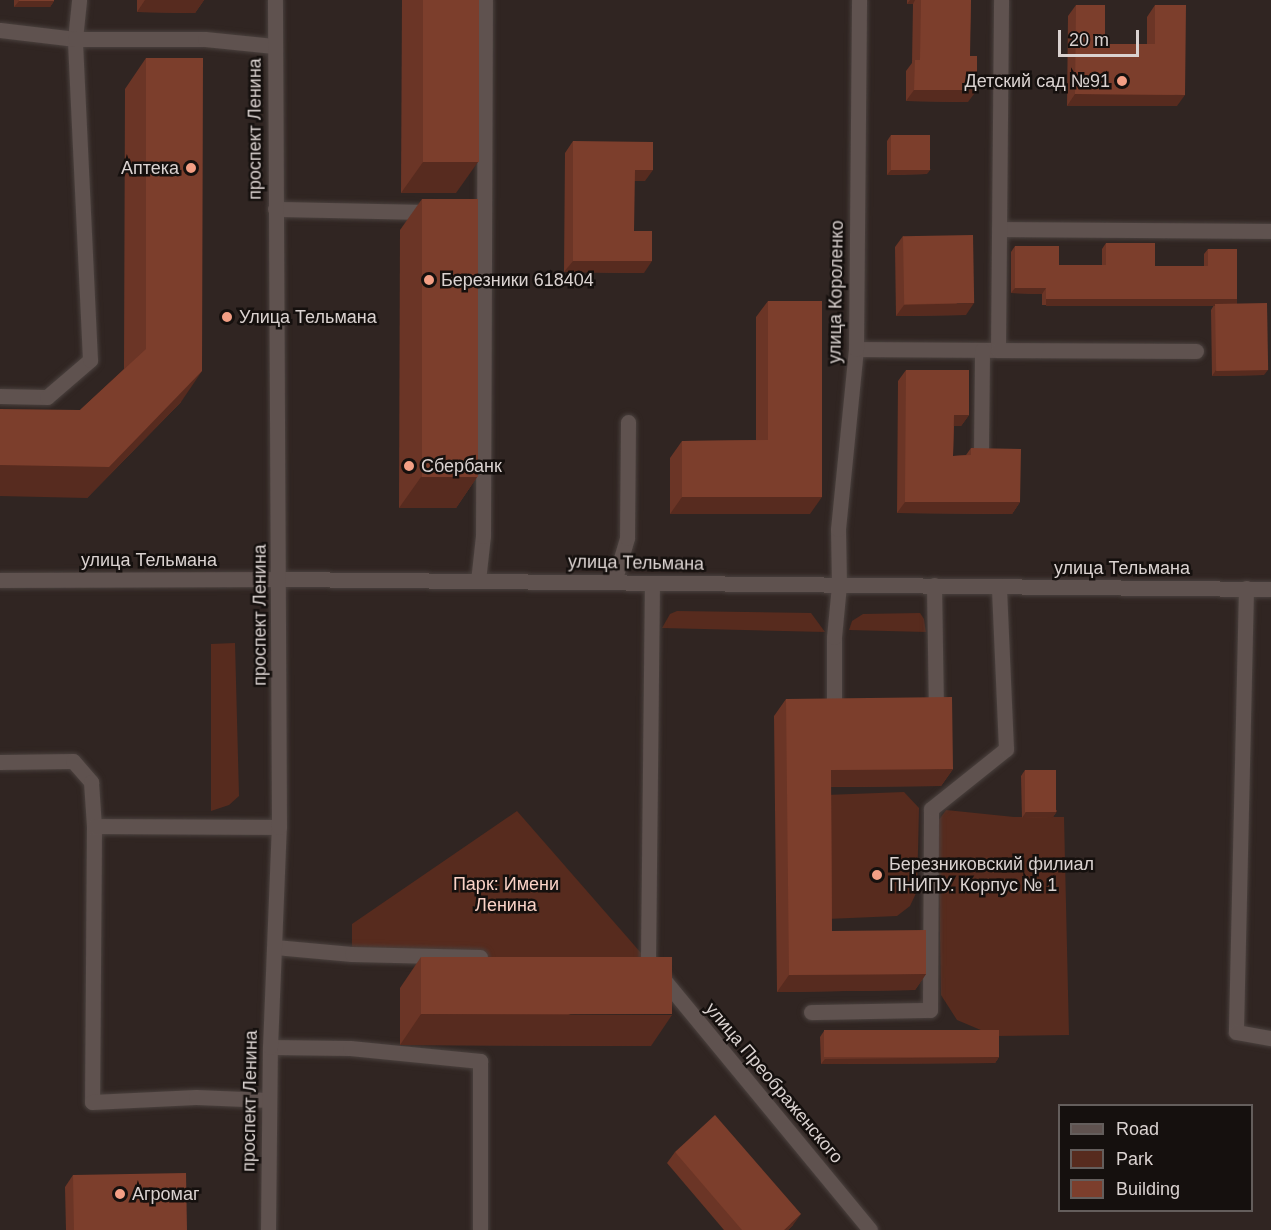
<!DOCTYPE html>
<meta charset="utf-8">
<style>
body{margin:0}
#map{position:relative;width:1271px;height:1230px;overflow:hidden;background:#302522;font-family:Helvetica,sans-serif}
div>[style]{position:absolute}
.green>*{inset:0;background:#572b1e}
.roads{filter:drop-shadow(0 0 2px #4a413e) drop-shadow(0 0 2px #4a413e)}
.lane>*{height:15px;margin:-7.5px;padding:0 7.5px;transform-origin:7.5px;border-radius:7.5px;background:#5f524f}
.street>*{height:15px;margin:-7.5px;padding:0 7.5px;transform-origin:7.5px;border-radius:7.5px;background:#5f524f}
.secondary>*{height:15px;margin:-7.5px;padding:0 7.5px;transform-origin:7.5px;border-radius:7.5px;background:#5f524f}
.wall>*{inset:0;background:#6b3526}
.shaded-wall>*{inset:0;background:#572b1f;transform-origin:0 0}
.building>*{inset:0;background:#7c3e2c;transform-origin:0 0}
.dots>*{width:16px;height:16px;translate:-50% -50%;box-sizing:border-box;border:3px solid #15100e;border-radius:50%}
span{translate:-50% -50%;white-space:nowrap;text-align:center;line-height:1.15;-webkit-text-stroke:5px #15100e;paint-order:stroke}
.poi-label{font-size:18px;color:#dad2d0}
.right{translate:-100% -50%;text-align:right}
.left{translate:0 -50%;text-align:left}
.street-label{font-size:18px;color:#dad2d0}
.park-label{font-size:18px;color:#fad2c6}
.legend{position:absolute;left:1058px;top:1104px;width:195px;height:108px;box-sizing:border-box;background:#15100e;border:2px solid #645e5c;margin:0;padding:8px 10px;list-style:none;font-size:18px;color:#dad2d0}
.legend li{display:flex;align-items:center;gap:12px;height:30px}
.legend b{width:30px;border:2px solid #645e5c}
.scale{position:absolute;left:1058px;top:30px;width:81px;height:27px;box-sizing:border-box;border:3px solid #dad2d0;border-top:0;padding-left:8px;font-size:18px;line-height:21px;white-space:nowrap;color:#dad2d0;-webkit-text-stroke:4px #15100e;paint-order:stroke}
</style>
<div id="map">
<div class="green">
<div style="clip-path:polygon(677px 611px,811px 613px,825px 632px,662px 628px,670px 614px)"></div>
<div style="clip-path:polygon(920px 613px,924px 619px,926px 632px,849px 630px,852px 621px,863px 614px)"></div>
<div style="clip-path:polygon(235px 643px,239px 796px,229px 805px,211px 811px,211px 644px)"></div>
<div style="clip-path:polygon(904px 792px,919px 808px,917px 891px,910px 906px,897px 916px,827px 919px,826px 795px)"></div>
<div style="clip-path:polygon(946px 810px,1014px 817px,1064px 817px,1069px 1035px,995px 1036px,957px 1020px,941px 995px,938px 821px)"></div>
<div style="clip-path:polygon(517px 811px,648px 961px,352px 954px,352px 924px)"></div>
</div>
<div class="roads">
<div class="lane">
<div style="left:275px;top:209px;width:156px;rotate:1.1deg"></div>
<div style="left:999px;top:229px;width:272px;rotate:0.4deg"></div>
<div style="left:856px;top:349px;width:142px;rotate:0.4deg"></div>
<div style="left:998px;top:350px;width:350px;rotate:-89.5deg"></div>
<div style="left:998px;top:350px;width:198px;rotate:0.3deg"></div>
<div style="left:0;top:396px;width:47px;rotate:1.2deg"></div>
<div style="left:47px;top:397px;width:57px;rotate:-40.7deg"></div>
<div style="left:90px;top:360px;width:321px;rotate:-92.7deg"></div>
<div style="left:75px;top:39px;width:39px;rotate:-84deg"></div>
<div style="left:981px;top:450px;width:100px;rotate:-89.4deg"></div>
<div style="left:478px;top:581px;width:45px;rotate:-83.7deg"></div>
<div style="left:483px;top:536px;width:536px;rotate:-89.79deg"></div>
<div style="left:614px;top:582px;width:46px;rotate:-73.5deg"></div>
<div style="left:627px;top:538px;width:116px;rotate:-89.5deg"></div>
<div style="left:934px;top:585px;width:123px;rotate:89.1deg"></div>
<div style="left:1246px;top:588px;width:444px;rotate:91.3deg"></div>
<div style="left:1236px;top:1032px;width:36px;rotate:10deg"></div>
<div style="left:834px;top:715px;width:78px;rotate:-90deg"></div>
<div style="left:834px;top:637px;width:52px;rotate:-84.5deg"></div>
<div style="left:0;top:762px;width:73px;rotate:-0.8deg"></div>
<div style="left:73px;top:761px;width:28px;rotate:49deg"></div>
<div style="left:91px;top:782px;width:44px;rotate:86.1deg"></div>
<div style="left:94px;top:826px;width:276px;rotate:90.4deg"></div>
<div style="left:92px;top:1102px;width:104px;rotate:-2.8deg"></div>
<div style="left:196px;top:1097px;width:73px;rotate:2.4deg"></div>
<div style="left:94px;top:826px;width:185px;rotate:0.3deg"></div>
<div style="left:811px;top:1012px;width:119px;rotate:-1deg"></div>
<div style="left:930px;top:1010px;width:201px;rotate:-89.7deg"></div>
<div style="left:931px;top:809px;width:96px;rotate:-38.7deg"></div>
<div style="left:1006px;top:749px;width:163px;rotate:-92.5deg"></div>
<div style="left:270px;top:1047px;width:80px;rotate:0.7deg"></div>
<div style="left:350px;top:1048px;width:131px;rotate:5.7deg"></div>
<div style="left:480px;top:1061px;width:169px;rotate:90deg"></div>
</div>
<div class="street">
<div style="left:0;top:30px;width:76px;rotate:6.8deg"></div>
<div style="left:75px;top:39px;width:130px"></div>
<div style="left:205px;top:39px;width:69px;rotate:5.8deg"></div>
<div style="left:0;top:580px;width:280px;rotate:-0.2deg"></div>
<div style="left:839px;top:585px;width:56px;rotate:-91deg"></div>
<div style="left:838px;top:529px;width:181px;rotate:-84.3deg"></div>
<div style="left:856px;top:349px;width:349px;rotate:-89.5deg"></div>
<div style="left:275px;top:947px;width:77px;rotate:5.2deg"></div>
<div style="left:352px;top:954px;width:128px;rotate:1.3deg"></div>
<div style="left:648px;top:961px;width:378px;rotate:-89.4deg"></div>
<div style="left:660px;top:975px;width:330px;rotate:50.5deg"></div>
</div>
<div class="secondary">
<div style="left:280px;top:579px;width:991px;rotate:0.58deg"></div>
<div style="left:268px;top:1230px;width:183px;rotate:-89.4deg"></div>
<div style="left:270px;top:1047px;width:220px;rotate:-87.7deg"></div>
<div style="left:279px;top:827px;width:827px;rotate:-90.28deg"></div>
</div>
</div>
<div class="wall">
<div style="clip-path:polygon(14px 0,54px 0,54px 1px,50px 7px,14px 7px)"></div>
<div style="clip-path:polygon(137px 0,204px 0,195px 13px,137px 12px)"></div>
<div style="clip-path:polygon(402px 0,479px 0,456px 193px,401px 193px)"></div>
<div style="clip-path:polygon(907px 0,971px 0,968px 102px,906px 101px,906px 71px,912px 63px,913px 4px,907px 4px)"></div>
<div style="clip-path:polygon(1076px 5px,1105px 44px,1147px 44px,1147px 17px,1155px 5px,1177px 106px,1067px 106px,1068px 16px)"></div>
<div style="clip-path:polygon(146px 58px,181px 402px,87px 498px,80px 410px,124px 369px,125px 89px)"></div>
<div style="clip-path:polygon(891px 135px,927px 174px,887px 175px,887px 141px)"></div>
<div style="clip-path:polygon(573px 141px,645px 181px,634px 181px,634px 231px,644px 273px,564px 272px,565px 153px)"></div>
<div style="clip-path:polygon(422px 199px,477px 477px,456px 508px,399px 508px,400px 230px)"></div>
<div style="clip-path:polygon(903px 236px,966px 315px,896px 316px,895px 247px)"></div>
<div style="clip-path:polygon(1106px 243px,1155px 266px,1204px 266px,1204px 254px,1208px 249px,1233px 304px,1264px 375px,1212px 376px,1211px 310px,1214px 305px,1042px 305px,1042px 294px,1011px 293px,1011px 252px,1015px 246px,1059px 265px,1102px 265px,1102px 249px)"></div>
<div style="clip-path:polygon(768px 301px,810px 514px,670px 514px,670px 458px,682px 441px,756px 440px,756px 317px)"></div>
<div style="clip-path:polygon(906px 370px,969px 415px,961px 426px,954px 426px,953px 456px,966px 455px,971px 448px,1020px 502px,1012px 514px,897px 513px,898px 381px)"></div>
<div style="clip-path:polygon(786px 699px,953px 769px,941px 786px,831px 787px,832px 931px,926px 974px,915px 990px,777px 992px,774px 716px)"></div>
<div style="clip-path:polygon(1025px 770px,1057px 811px,1053px 817px,1022px 818px,1021px 776px)"></div>
<div style="clip-path:polygon(421px 957px,651px 1046px,400px 1045px,400px 988px)"></div>
<div style="clip-path:polygon(824px 1031px,999px 1057px,995px 1063px,821px 1064px,820px 1037px)"></div>
<div style="clip-path:polygon(675px 1152px,793px 1225px,788px 1230px,724px 1230px,667px 1163px)"></div>
<div style="clip-path:polygon(73px 1175px,187px 1230px,66px 1230px,65px 1187px)"></div>
</div>
<div class="shaded-wall">
<div style="clip-path:polygon(145px 0,204px 0,195px 13px,137px 12px)"></div>
<div style="clip-path:polygon(910px 0,915px 0,913px 4px,907px 4px)"></div>
<div style="clip-path:polygon(19px 1px,54px 1px,50px 7px,14px 7px)"></div>
<div style="clip-path:polygon(914px 90px,977px 90px,968px 102px,906px 101px)"></div>
<div style="clip-path:polygon(1075px 94px,1185px 95px,1177px 106px,1067px 106px)"></div>
<div style="clip-path:polygon(423px 162px,478px 162px,456px 193px,401px 193px)"></div>
<div style="clip-path:polygon(931px 169px,927px 174px,887px 175px,891px 170px)"></div>
<div style="clip-path:polygon(635px 170px,653px 170px,645px 181px,627px 181px)"></div>
<div style="clip-path:polygon(573px 261px,652px 261px,644px 273px,564px 272px)"></div>
<div style="clip-path:polygon(1015px 288px,1046px 288px,1042px 294px,1011px 293px)"></div>
<div style="left:1046px;top:299px;width:191px;height:7px"></div>
<div style="clip-path:polygon(974px 303px,966px 315px,896px 316px,904px 305px)"></div>
<div style="clip-path:polygon(1216px 370px,1268px 370px,1264px 375px,1212px 376px)"></div>
<div style="clip-path:polygon(202px 371px,181px 402px,87px 498px,0 496px,0 465px)"></div>
<div style="clip-path:polygon(954px 415px,969px 415px,961px 426px,946px 426px)"></div>
<div style="clip-path:polygon(421px 477px,477px 477px,456px 508px,399px 508px)"></div>
<div style="clip-path:polygon(682px 497px,822px 497px,810px 514px,670px 514px)"></div>
<div style="clip-path:polygon(905px 502px,1020px 502px,1012px 514px,897px 513px)"></div>
<div style="clip-path:polygon(953px 769px,941px 786px,819px 787px,831px 770px)"></div>
<div style="clip-path:polygon(1057px 811px,1053px 817px,1022px 818px,1026px 812px)"></div>
<div style="clip-path:polygon(926px 974px,915px 990px,777px 992px,789px 975px)"></div>
<div style="clip-path:polygon(421px 1014px,672px 1015px,651px 1046px,400px 1045px)"></div>
<div style="clip-path:polygon(999px 1057px,995px 1063px,821px 1064px,825px 1059px)"></div>
<div style="clip-path:polygon(801px 1214px,793px 1225px,788px 1230px,784px 1230px)"></div>
</div>
<div class="building">
<div style="left:19px;top:0;width:35px;height:1px"></div>
<div style="left:423px;top:0;width:56px;height:162px"></div>
<div style="clip-path:polygon(921px 0,971px 0,970px 56px,977px 56px,977px 90px,914px 90px,915px 60px,920px 60px)"></div>
<div style="clip-path:polygon(1076px 5px,1105px 5px,1105px 44px,1155px 44px,1155px 5px,1186px 5px,1185px 95px,1075px 94px)"></div>
<div style="clip-path:polygon(146px 58px,203px 58px,202px 371px,109px 467px,0 465px,0 409px,80px 410px,146px 349px)"></div>
<div style="left:891px;top:135px;width:39px;height:35px"></div>
<div style="clip-path:polygon(573px 141px,653px 142px,653px 170px,635px 170px,634px 231px,652px 231px,652px 261px,573px 261px)"></div>
<div style="left:422px;top:199px;width:56px;height:278px"></div>
<div style="left:973px;top:235px;width:68px;height:70px;rotate:89deg"></div>
<div style="clip-path:polygon(1106px 243px,1155px 243px,1155px 266px,1208px 266px,1208px 249px,1237px 249px,1237px 299px,1046px 299px,1046px 288px,1015px 288px,1015px 246px,1059px 246px,1059px 265px,1106px 265px)"></div>
<div style="clip-path:polygon(768px 301px,822px 301px,822px 497px,682px 497px,682px 441px,768px 440px)"></div>
<div style="left:1267px;top:303px;width:67px;height:52px;rotate:89deg"></div>
<div style="clip-path:polygon(906px 370px,969px 370px,969px 415px,954px 415px,953px 456px,971px 455px,971px 448px,1021px 449px,1020px 502px,905px 502px)"></div>
<div style="clip-path:polygon(952px 697px,953px 769px,831px 770px,832px 931px,926px 930px,926px 974px,789px 975px,786px 699px)"></div>
<div style="left:1025px;top:770px;width:31px;height:42px"></div>
<div style="left:421px;top:957px;width:251px;height:57px"></div>
<div style="left:999px;top:1030px;width:27px;height:175px;rotate:90deg"></div>
<div style="clip-path:polygon(715px 1115px,801px 1214px,784px 1230px,742px 1230px,675px 1152px)"></div>
<div style="left:186px;top:1173px;width:57px;height:113px;rotate:89deg"></div>
</div>
<div class="dots">
<div style="left:1122px;top:81px;background:#f39f85"></div>
<div style="left:191px;top:168px;background:#f39f85"></div>
<div style="left:429px;top:280px;background:#f39f85"></div>
<div style="left:227px;top:317px;background:#f39f85"></div>
<div style="left:409px;top:466px;background:#f39f85"></div>
<div style="left:877px;top:875px;background:#f39f85"></div>
<div style="left:120px;top:1194px;background:#f39f85"></div>
</div>
<div class="poi-label">
<span class="right" style="left:1110px;top:81px">Детский сад №91</span>
<span class="right" style="left:179px;top:168px">Аптека</span>
<span class="left" style="left:441px;top:280px">Березники 618404</span>
<span class="left" style="left:239px;top:317px">Улица Тельмана</span>
<span class="left" style="left:421px;top:466px">Сбербанк</span>
<span class="left" style="left:889px;top:875px">Березниковский филиал<br>ПНИПУ. Корпус № 1</span>
<span class="left" style="left:132px;top:1194px">Агромаг</span>
</div>
<div class="street-label">
<span style="left:255px;top:129px;rotate:-90deg">проспект Ленина</span>
<span style="left:836px;top:292px;rotate:-89deg">улица Короленко</span>
<span style="left:149px;top:560px">улица Тельмана</span>
<span style="left:636px;top:563px;rotate:1deg">улица Тельмана</span>
<span style="left:1122px;top:568px">улица Тельмана</span>
<span style="left:260px;top:615px;rotate:-90deg">проспект Ленина</span>
<span style="left:774px;top:1083px;rotate:50deg">улица Преображенского</span>
<span style="left:250px;top:1101px;rotate:-89deg">проспект Ленина</span>
</div>
<div class="park-label">
<span style="left:506px;top:895px">Парк: Имени<br>Ленина</span>
</div>
<ul class="legend">
<li><b style="height:8px;background:#5f524f"></b>Road</li>
<li><b style="height:16px;background:#572b1e"></b>Park</li>
<li><b style="height:16px;background:#7c3e2c"></b>Building</li>
</ul>
<div class="scale">20 m</div>
</div>
